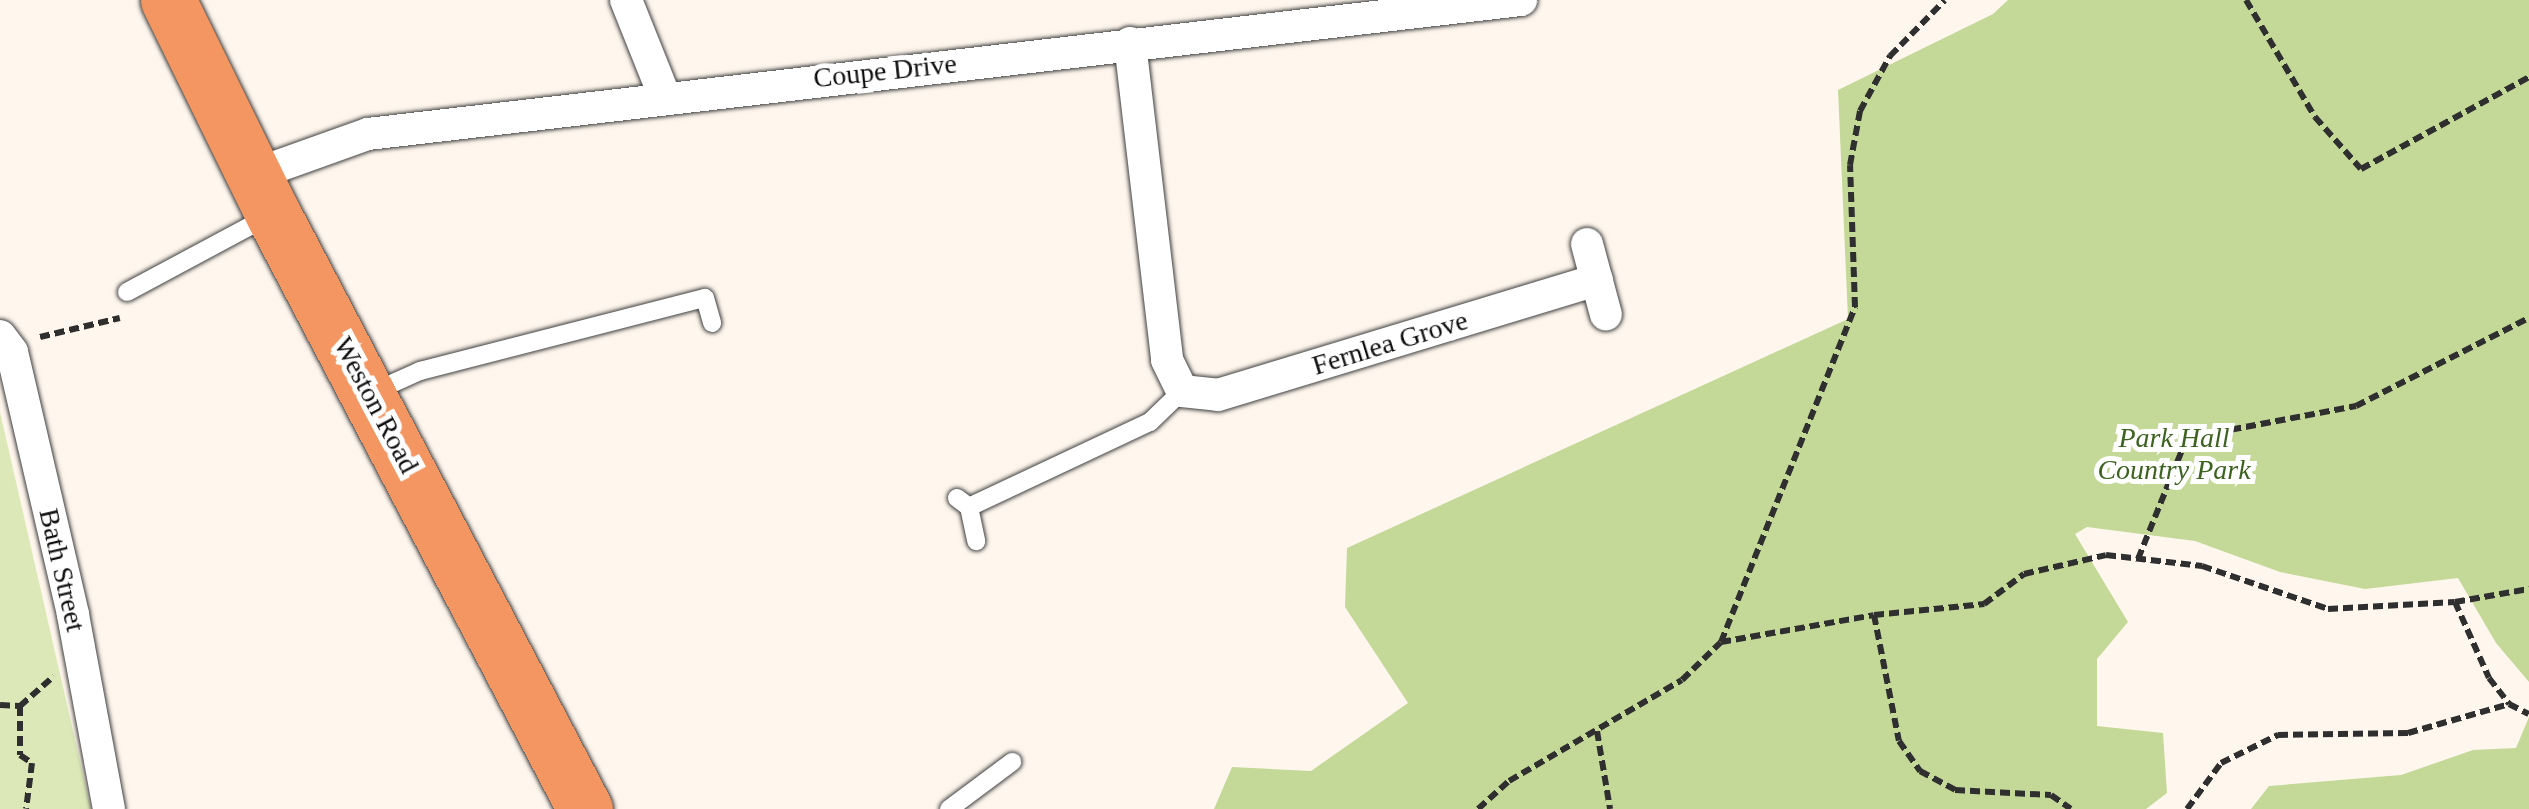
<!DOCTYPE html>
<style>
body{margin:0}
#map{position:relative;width:2529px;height:809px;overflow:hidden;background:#fff7ee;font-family:Georgia,serif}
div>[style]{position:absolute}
.green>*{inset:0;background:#dce8b8}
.forest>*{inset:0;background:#c4d898}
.path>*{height:6px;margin-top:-3px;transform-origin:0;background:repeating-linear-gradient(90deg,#2f2f2f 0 10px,transparent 0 15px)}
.roads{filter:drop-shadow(0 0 2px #404040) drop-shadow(0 0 2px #404040)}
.service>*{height:18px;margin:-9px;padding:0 9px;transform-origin:9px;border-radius:9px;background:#fff}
.minor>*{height:32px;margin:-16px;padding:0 16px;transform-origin:16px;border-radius:16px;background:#fff}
.trunk>*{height:55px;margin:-27.5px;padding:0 27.5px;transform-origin:27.5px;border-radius:27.5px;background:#f39661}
span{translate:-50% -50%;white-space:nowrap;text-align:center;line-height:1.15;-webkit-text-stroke:10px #fff;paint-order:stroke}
.street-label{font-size:28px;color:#0d0d0d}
.park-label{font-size:28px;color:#3d631f;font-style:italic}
</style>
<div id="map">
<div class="green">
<div style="clip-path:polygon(0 412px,91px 809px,0 809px)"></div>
</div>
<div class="forest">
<div style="clip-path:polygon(2008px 0,2529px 0,2529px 682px,2496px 643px,2458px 578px,2365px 589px,2280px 572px,2195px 541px,2087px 527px,2075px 534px,2128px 622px,2097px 659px,2097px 726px,2163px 733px,2167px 793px,2146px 809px,1214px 809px,1232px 767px,1311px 771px,1408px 703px,1345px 607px,1347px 548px,1848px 319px,1838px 90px,1993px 14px)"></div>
<div style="clip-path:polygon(2529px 717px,2529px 809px,2251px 809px,2269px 786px,2401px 775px,2473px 750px,2516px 748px)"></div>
</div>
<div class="path">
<div style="left:2246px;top:0;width:136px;rotate:59.5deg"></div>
<div style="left:2315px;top:117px;width:69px;rotate:48.5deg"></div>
<div style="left:2361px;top:169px;width:192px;rotate:-28.7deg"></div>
<div style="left:40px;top:337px;width:82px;rotate:-13.4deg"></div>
<div style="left:2138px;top:559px;width:131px;rotate:-68deg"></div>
<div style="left:2187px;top:438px;width:172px;rotate:-10.7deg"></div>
<div style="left:2356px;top:406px;width:194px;rotate:-27deg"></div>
<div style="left:2455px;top:602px;width:83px;rotate:65.9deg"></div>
<div style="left:2489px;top:678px;width:33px;rotate:52deg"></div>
<div style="left:2509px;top:704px;width:22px;rotate:27deg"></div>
<div style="left:1874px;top:615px;width:128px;rotate:78.8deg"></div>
<div style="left:1899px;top:741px;width:37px;rotate:55deg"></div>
<div style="left:1920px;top:771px;width:40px;rotate:28deg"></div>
<div style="left:1955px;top:790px;width:96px;rotate:3deg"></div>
<div style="left:2051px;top:795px;width:24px;rotate:35deg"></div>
<div style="left:1721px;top:642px;width:361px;rotate:-68.2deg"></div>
<div style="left:1855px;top:307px;width:142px;rotate:-92deg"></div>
<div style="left:1850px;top:165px;width:55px;rotate:-79.5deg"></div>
<div style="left:1860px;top:111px;width:63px;rotate:-61.4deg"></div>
<div style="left:1890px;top:56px;width:78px;rotate:-45.5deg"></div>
<div style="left:0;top:705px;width:20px;rotate:3deg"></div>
<div style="left:20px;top:706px;width:45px;rotate:-41.4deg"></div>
<div style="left:20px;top:706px;width:49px;rotate:90deg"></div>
<div style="left:20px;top:755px;width:14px;rotate:34deg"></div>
<div style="left:32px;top:763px;width:46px;rotate:97.4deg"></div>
<div style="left:1597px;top:731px;width:79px;rotate:80.5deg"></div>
<div style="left:1478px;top:809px;width:42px;rotate:-42.1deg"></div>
<div style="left:1509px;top:781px;width:200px;rotate:-30.3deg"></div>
<div style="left:1682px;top:680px;width:54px;rotate:-44.3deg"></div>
<div style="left:1721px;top:642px;width:155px;rotate:-10deg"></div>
<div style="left:1874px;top:615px;width:111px;rotate:-5.7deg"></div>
<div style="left:1984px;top:604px;width:50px;rotate:-36.9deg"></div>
<div style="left:2024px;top:574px;width:84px;rotate:-13deg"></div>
<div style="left:2106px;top:555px;width:97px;rotate:6.5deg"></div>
<div style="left:2202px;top:566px;width:133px;rotate:18.8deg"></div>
<div style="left:2328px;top:609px;width:127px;rotate:-3.2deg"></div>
<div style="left:2455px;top:602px;width:75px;rotate:-10deg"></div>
<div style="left:2187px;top:809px;width:57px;rotate:-53.5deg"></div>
<div style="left:2221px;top:763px;width:64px;rotate:-26.2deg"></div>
<div style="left:2278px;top:735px;width:130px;rotate:-0.9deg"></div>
<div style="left:2408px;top:733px;width:105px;rotate:-16deg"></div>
</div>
<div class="roads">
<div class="service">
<div style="left:127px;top:292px;width:159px;rotate:-28.2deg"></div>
<div style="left:371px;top:393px;width:54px;rotate:-24.2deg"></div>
<div style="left:420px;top:371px;width:294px;rotate:-14.4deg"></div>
<div style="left:705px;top:298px;width:26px;rotate:74deg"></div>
<div style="left:957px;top:498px;width:15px;rotate:37deg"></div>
<div style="left:969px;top:507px;width:35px;rotate:78deg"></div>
<div style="left:969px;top:507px;width:200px;rotate:-25.2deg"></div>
<div style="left:1150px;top:422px;width:45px;rotate:-44.1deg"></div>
<div style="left:949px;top:809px;width:79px;rotate:-36.7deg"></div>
</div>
<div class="minor">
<div style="left:626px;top:0;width:102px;rotate:68.2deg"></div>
<div style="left:1130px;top:43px;width:319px;rotate:83.3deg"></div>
<div style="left:1167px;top:360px;width:34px;rotate:64deg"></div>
<div style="left:1182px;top:391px;width:36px;rotate:6deg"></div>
<div style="left:1218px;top:395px;width:396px;rotate:-16.9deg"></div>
<div style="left:256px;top:174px;width:119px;rotate:-19.7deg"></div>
<div style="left:368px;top:134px;width:1161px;rotate:-6.63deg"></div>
<div style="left:1587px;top:244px;width:73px;rotate:75deg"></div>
<div style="left:0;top:336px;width:20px;rotate:53deg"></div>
<div style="left:12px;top:352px;width:270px;rotate:76.9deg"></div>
<div style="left:73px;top:615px;width:197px;rotate:79.5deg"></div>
</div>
<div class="trunk">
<div style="left:168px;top:0;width:238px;rotate:63.9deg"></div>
<div style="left:273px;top:214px;width:672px;rotate:62.33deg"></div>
</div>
</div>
<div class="street-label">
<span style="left:885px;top:71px;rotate:-6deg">Coupe Drive</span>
<span style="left:1390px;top:343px;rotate:-17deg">Fernlea Grove</span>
<span style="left:376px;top:405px;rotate:62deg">Weston Road</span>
<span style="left:62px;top:570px;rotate:77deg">Bath Street</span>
</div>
<div class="park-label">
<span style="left:2174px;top:454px">Park Hall<br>Country Park</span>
</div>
</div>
